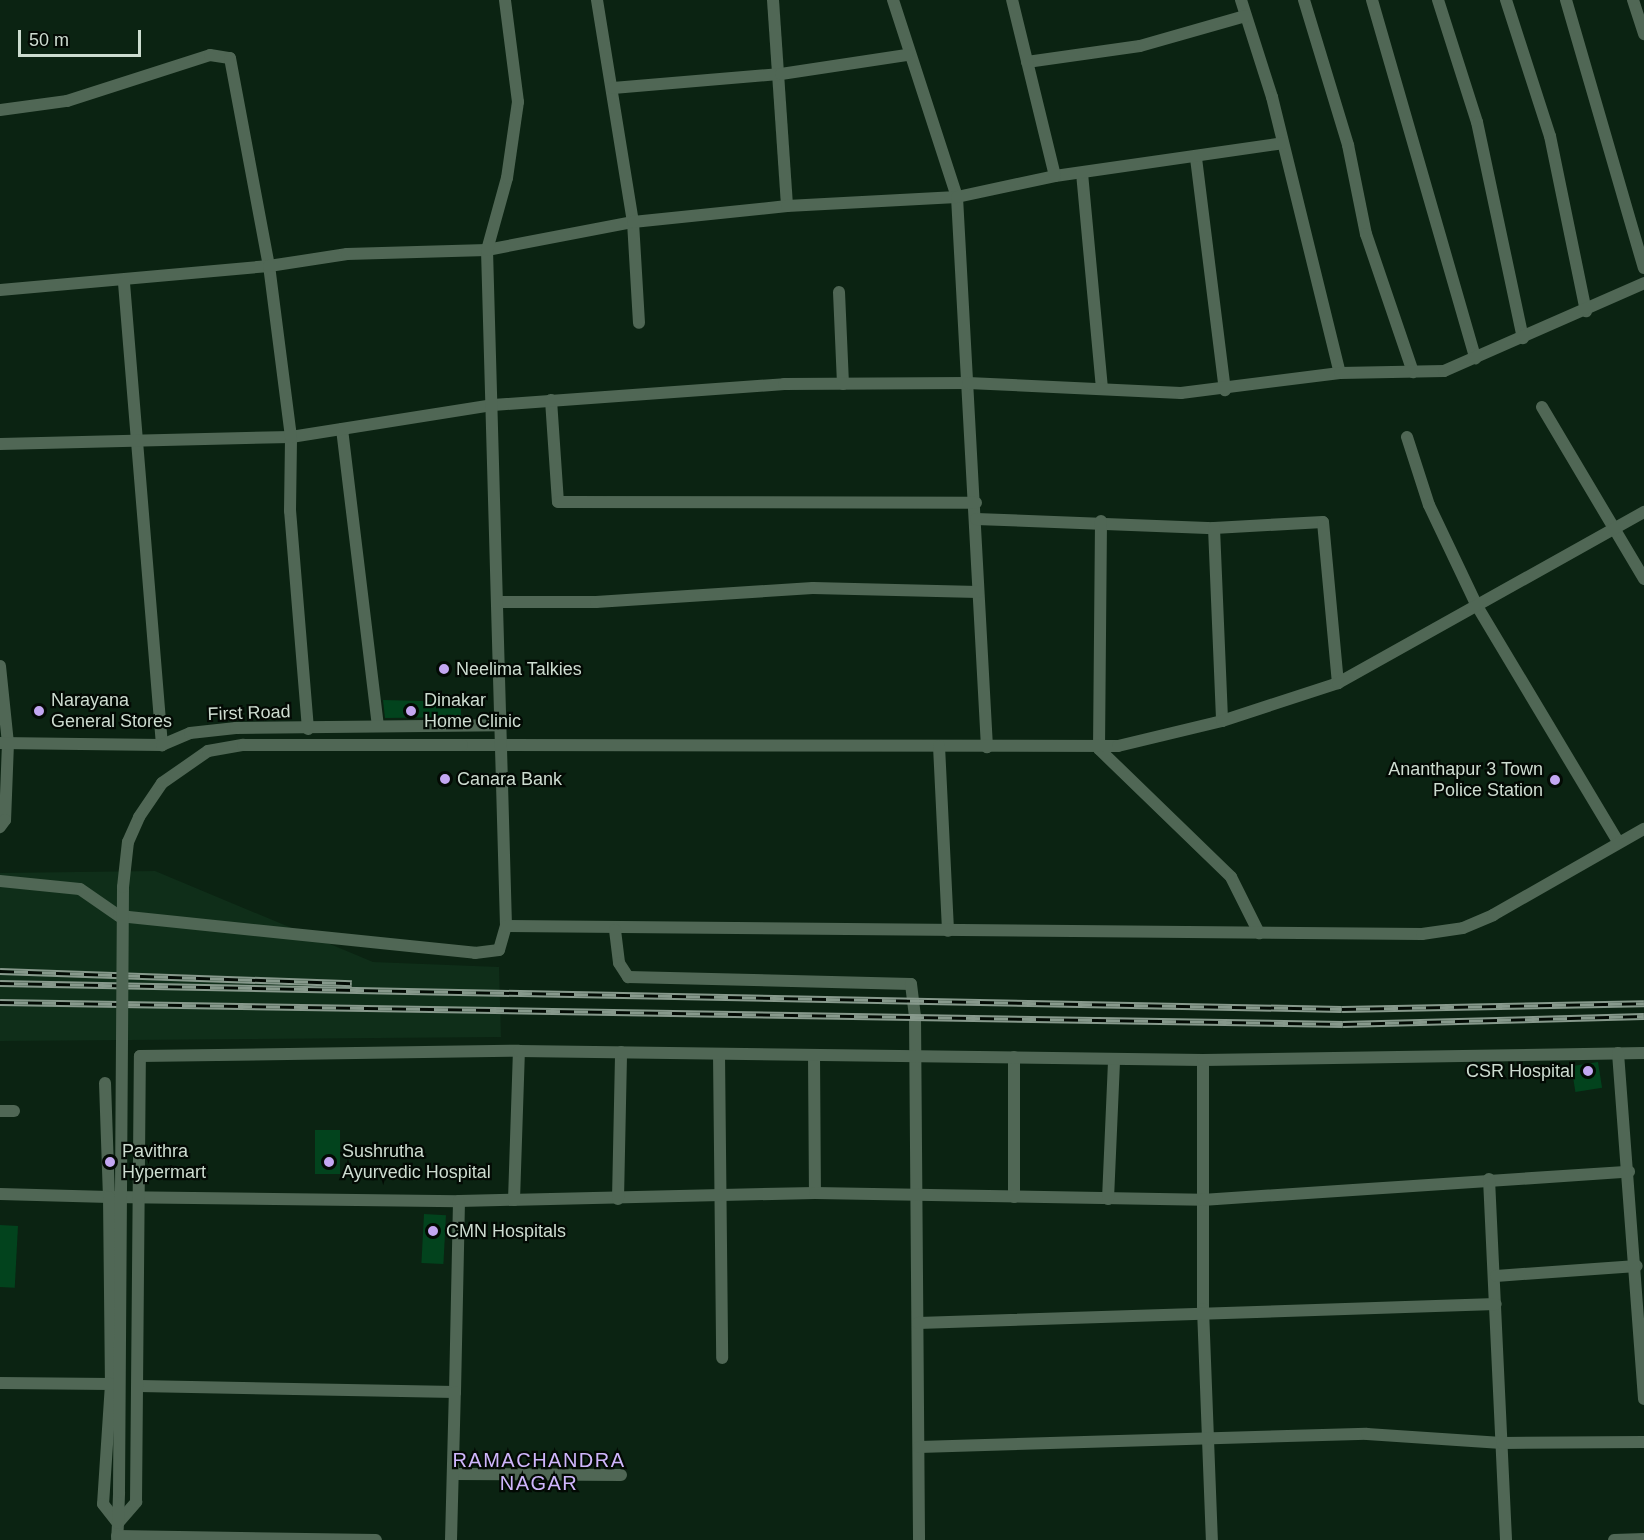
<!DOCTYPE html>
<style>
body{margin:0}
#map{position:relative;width:1644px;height:1540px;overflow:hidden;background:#0b2312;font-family:Helvetica,sans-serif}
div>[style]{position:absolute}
.built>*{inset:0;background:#0f2e19}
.building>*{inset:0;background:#02431d;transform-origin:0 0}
.minor>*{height:12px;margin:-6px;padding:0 6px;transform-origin:6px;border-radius:6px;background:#506755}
.tertiary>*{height:12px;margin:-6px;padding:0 6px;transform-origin:6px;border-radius:6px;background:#506755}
.rail>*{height:7px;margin-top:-3.5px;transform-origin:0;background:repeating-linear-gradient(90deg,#030a04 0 14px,#87998c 0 28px);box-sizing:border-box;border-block:2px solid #87998c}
.minor-bridge>*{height:12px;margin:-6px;padding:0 6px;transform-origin:6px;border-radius:6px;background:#506755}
.dots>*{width:16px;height:16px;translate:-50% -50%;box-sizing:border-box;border:3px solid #030a04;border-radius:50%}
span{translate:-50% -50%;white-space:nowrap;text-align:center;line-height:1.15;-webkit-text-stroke:4.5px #030a04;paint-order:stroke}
.poi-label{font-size:18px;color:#cddcd0}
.left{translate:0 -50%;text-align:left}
.right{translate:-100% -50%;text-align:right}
.street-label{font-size:18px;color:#cddcd0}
.neighbourhood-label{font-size:20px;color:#cfb6fc;letter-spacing:1.5px}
.scale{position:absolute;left:18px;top:30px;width:123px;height:27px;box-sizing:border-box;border:3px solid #cddcd0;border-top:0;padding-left:8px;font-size:18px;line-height:21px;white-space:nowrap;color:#cddcd0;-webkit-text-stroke:4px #030a04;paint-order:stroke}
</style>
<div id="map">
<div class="built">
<div style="clip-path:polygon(155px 871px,373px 962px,499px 967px,501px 1037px,0 1041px,0 873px)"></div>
</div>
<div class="building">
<div style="clip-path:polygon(383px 700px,461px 702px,461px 717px,385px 718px)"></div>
<div style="left:1598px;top:1062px;width:26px;height:27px;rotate:81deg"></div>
<div style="left:315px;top:1130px;width:25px;height:44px"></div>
<div style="left:424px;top:1214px;width:22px;height:49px;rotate:3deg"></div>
<div style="left:0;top:1225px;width:18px;height:62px;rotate:3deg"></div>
</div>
<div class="minor">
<div style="left:597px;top:0;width:225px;rotate:80.8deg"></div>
<div style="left:633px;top:222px;width:101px;rotate:86.6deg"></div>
<div style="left:773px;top:0;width:206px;rotate:86.1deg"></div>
<div style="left:893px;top:0;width:207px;rotate:72deg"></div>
<div style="left:957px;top:197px;width:551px;rotate:86.88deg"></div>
<div style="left:1241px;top:0;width:102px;rotate:72.3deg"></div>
<div style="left:1272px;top:97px;width:284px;rotate:76.2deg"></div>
<div style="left:1304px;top:0;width:152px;rotate:73.1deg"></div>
<div style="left:1348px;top:145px;width:91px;rotate:78.6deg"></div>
<div style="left:1366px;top:234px;width:146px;rotate:71.2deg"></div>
<div style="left:1372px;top:0;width:373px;rotate:73.9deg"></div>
<div style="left:1438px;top:0;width:128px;rotate:72.3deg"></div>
<div style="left:1477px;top:122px;width:221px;rotate:78deg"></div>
<div style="left:1506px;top:0;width:143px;rotate:72.1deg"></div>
<div style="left:1550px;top:136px;width:179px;rotate:78.4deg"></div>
<div style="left:1566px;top:0;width:279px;rotate:73.8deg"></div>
<div style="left:1633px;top:0;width:36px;rotate:72deg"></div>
<div style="left:1027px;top:62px;width:114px;rotate:-8.1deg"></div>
<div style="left:1140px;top:46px;width:109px;rotate:-15.9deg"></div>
<div style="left:613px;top:88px;width:169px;rotate:-4.8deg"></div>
<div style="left:781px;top:74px;width:127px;rotate:-8.6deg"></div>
<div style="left:0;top:110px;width:68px;rotate:-7.7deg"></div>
<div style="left:67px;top:101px;width:150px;rotate:-17.8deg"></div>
<div style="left:210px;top:55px;width:20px;rotate:9deg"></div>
<div style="left:230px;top:58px;width:212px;rotate:79.4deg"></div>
<div style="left:269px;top:266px;width:270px;rotate:174.9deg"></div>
<div style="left:1196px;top:158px;width:234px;rotate:82.9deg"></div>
<div style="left:1082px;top:173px;width:216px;rotate:84.7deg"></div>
<div style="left:1055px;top:176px;width:230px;rotate:-8.2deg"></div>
<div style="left:124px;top:283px;width:464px;rotate:85.3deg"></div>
<div style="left:839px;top:292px;width:92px;rotate:87.5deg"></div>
<div style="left:551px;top:400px;width:102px;rotate:86.1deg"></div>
<div style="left:558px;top:502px;width:418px;rotate:0.1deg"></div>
<div style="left:1542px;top:407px;width:200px;rotate:59.3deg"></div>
<div style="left:342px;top:429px;width:299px;rotate:83.1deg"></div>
<div style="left:1407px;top:437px;width:71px;rotate:72.1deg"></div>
<div style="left:1429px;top:505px;width:112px;rotate:64.6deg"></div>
<div style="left:1477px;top:606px;width:275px;rotate:59.1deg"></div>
<div style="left:0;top:444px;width:291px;rotate:-1.4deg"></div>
<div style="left:291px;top:437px;width:205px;rotate:-9deg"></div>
<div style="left:493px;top:405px;width:292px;rotate:-4.1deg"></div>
<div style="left:784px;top:384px;width:184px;rotate:-0.3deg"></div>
<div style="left:968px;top:383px;width:213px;rotate:2.7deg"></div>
<div style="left:1181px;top:393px;width:160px;rotate:-7.2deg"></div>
<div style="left:1340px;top:373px;width:104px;rotate:-1.1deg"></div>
<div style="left:1444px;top:371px;width:219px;rotate:-23.7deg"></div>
<div style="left:976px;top:519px;width:238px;rotate:2.2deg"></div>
<div style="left:1214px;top:528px;width:109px;rotate:-3.2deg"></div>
<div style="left:1323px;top:522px;width:162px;rotate:84.7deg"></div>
<div style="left:1101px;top:521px;width:228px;rotate:90.5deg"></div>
<div style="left:1099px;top:749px;width:184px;rotate:44.1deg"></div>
<div style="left:1231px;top:877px;width:63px;rotate:63.4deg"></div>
<div style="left:1214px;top:528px;width:193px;rotate:87.6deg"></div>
<div style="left:497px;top:602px;width:99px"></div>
<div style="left:596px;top:602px;width:217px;rotate:-3.7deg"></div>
<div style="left:813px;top:588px;width:165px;rotate:1.4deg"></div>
<div style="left:0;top:666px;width:77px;rotate:84.1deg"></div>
<div style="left:8px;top:743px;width:77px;rotate:92.2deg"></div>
<div style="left:5px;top:820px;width:9px;rotate:126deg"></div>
<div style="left:308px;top:729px;width:219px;rotate:-94.7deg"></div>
<div style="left:290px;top:511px;width:74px;rotate:-89.2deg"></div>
<div style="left:291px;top:437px;width:172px;rotate:-97.3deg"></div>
<div style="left:269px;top:266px;width:79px;rotate:-8.7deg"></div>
<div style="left:347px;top:254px;width:140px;rotate:-1.6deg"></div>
<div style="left:487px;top:250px;width:149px;rotate:-10.9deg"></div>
<div style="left:633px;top:222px;width:155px;rotate:-5.9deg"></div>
<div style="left:787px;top:206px;width:170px;rotate:-3deg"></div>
<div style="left:957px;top:197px;width:100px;rotate:-12.1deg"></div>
<div style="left:1055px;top:176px;width:181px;rotate:-103.7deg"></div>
<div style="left:0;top:743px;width:162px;rotate:0.7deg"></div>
<div style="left:162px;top:745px;width:30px;rotate:-23deg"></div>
<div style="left:190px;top:733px;width:46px;rotate:-6.2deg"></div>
<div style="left:236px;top:728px;width:265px;rotate:-0.6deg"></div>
<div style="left:462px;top:745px;width:656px;rotate:0.09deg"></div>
<div style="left:1118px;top:746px;width:107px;rotate:-13.5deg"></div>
<div style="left:1222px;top:721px;width:122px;rotate:-18.1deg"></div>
<div style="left:1338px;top:683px;width:351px;rotate:-29.2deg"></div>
<div style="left:939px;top:746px;width:185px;rotate:87.2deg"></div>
<div style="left:0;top:881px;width:80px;rotate:5.7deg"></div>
<div style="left:80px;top:889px;width:47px;rotate:34.7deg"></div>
<div style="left:119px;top:916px;width:358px;rotate:5.9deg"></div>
<div style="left:475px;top:953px;width:24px;rotate:-7deg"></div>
<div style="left:499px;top:950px;width:25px;rotate:-74deg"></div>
<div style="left:506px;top:926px;width:676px;rotate:-91.61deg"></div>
<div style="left:487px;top:250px;width:75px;rotate:-74.5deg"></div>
<div style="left:507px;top:178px;width:77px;rotate:-81.8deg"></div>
<div style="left:518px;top:102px;width:103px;rotate:-97.3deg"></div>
<div style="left:506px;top:926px;width:916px;rotate:0.5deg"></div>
<div style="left:1422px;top:934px;width:41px;rotate:-8.3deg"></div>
<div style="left:1463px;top:928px;width:33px;rotate:-23deg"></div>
<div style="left:1493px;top:915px;width:174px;rotate:-29.7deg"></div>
<div style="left:615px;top:930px;width:33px;rotate:83deg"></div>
<div style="left:619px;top:963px;width:17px;rotate:57deg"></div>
<div style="left:628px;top:977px;width:283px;rotate:1.4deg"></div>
<div style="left:911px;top:984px;width:32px;rotate:83deg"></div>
<div style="left:915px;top:1016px;width:524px;rotate:89.56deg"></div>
<div style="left:719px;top:1054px;width:304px;rotate:89.4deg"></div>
<div style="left:814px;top:1055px;width:138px;rotate:89.6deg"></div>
<div style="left:1014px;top:1057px;width:140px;rotate:90deg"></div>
<div style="left:1203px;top:1060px;width:249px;rotate:90deg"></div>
<div style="left:1203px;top:1309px;width:231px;rotate:87.8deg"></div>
<div style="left:105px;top:1083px;width:114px;rotate:88deg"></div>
<div style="left:109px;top:1197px;width:350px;rotate:0.7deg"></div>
<div style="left:459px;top:1201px;width:356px;rotate:-1.3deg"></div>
<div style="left:815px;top:1193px;width:387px;rotate:1deg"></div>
<div style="left:1202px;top:1200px;width:428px;rotate:-3.8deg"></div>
<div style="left:0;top:1111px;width:14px"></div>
<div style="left:1489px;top:1179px;width:361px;rotate:87.3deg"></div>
<div style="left:0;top:1194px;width:109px;rotate:1.6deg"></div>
<div style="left:109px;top:1197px;width:187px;rotate:89.4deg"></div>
<div style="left:111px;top:1384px;width:120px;rotate:93.8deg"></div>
<div style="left:103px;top:1504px;width:24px;rotate:52deg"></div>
<div style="left:118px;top:1523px;width:17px;rotate:93deg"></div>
<div style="left:618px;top:1199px;width:147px;rotate:-88.8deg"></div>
<div style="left:1108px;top:1199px;width:140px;rotate:-87.5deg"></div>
<div style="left:514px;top:1200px;width:149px;rotate:-88.1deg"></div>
<div style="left:1496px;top:1276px;width:141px;rotate:-4.1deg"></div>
<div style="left:918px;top:1323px;width:578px;rotate:-1.88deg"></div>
<div style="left:0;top:1383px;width:111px;rotate:0.5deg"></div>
<div style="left:139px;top:1386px;width:316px;rotate:1.1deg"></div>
<div style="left:455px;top:1392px;width:191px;rotate:-88.8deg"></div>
<div style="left:919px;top:1447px;width:448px;rotate:-1.7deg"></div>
<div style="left:1367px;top:1434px;width:135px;rotate:3.8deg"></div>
<div style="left:1502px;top:1443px;width:142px;rotate:-0.4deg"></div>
<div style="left:453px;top:1474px;width:168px;rotate:0.3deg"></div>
<div style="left:118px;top:1523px;width:28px;rotate:-49deg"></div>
<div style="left:136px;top:1502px;width:446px;rotate:-89.5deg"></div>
<div style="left:140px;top:1056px;width:379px;rotate:-0.8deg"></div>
<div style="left:519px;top:1051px;width:684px;rotate:0.75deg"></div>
<div style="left:1203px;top:1060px;width:441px;rotate:-0.9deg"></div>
<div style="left:118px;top:1523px;width:31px;rotate:-88deg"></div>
<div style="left:117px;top:1536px;width:259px;rotate:0.9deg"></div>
<div style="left:451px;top:1540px;width:148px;rotate:-88.5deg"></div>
<div style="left:1614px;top:1540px;width:30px;rotate:-2deg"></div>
</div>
<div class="tertiary">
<div style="left:1618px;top:1053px;width:347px;rotate:85.7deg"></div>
</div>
<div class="rail">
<div style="left:0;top:971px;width:352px;rotate:2deg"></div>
<div style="left:0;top:983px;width:1342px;rotate:1.11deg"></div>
<div style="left:1342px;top:1009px;width:302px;rotate:-1.1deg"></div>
<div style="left:0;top:1002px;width:1343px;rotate:0.94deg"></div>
<div style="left:1343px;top:1024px;width:301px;rotate:-1.5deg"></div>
</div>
<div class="minor-bridge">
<div style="left:119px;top:1492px;width:605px;rotate:-89.62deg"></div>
<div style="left:123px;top:887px;width:45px;rotate:-83.7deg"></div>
<div style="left:128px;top:842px;width:27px;rotate:-66deg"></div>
<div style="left:139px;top:817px;width:41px;rotate:-55.9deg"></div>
<div style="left:162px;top:783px;width:56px;rotate:-34.8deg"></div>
<div style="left:208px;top:751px;width:36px;rotate:-10deg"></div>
<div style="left:243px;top:745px;width:219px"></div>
</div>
<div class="dots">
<div style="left:444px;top:669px;background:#c3a7f2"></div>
<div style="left:39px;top:711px;background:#c3a7f2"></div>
<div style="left:411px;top:711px;background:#c3a7f2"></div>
<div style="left:445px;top:779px;background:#c3a7f2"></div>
<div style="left:1555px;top:780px;background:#c3a7f2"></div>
<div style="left:1588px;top:1071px;background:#c3a7f2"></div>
<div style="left:110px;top:1162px;background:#c3a7f2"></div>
<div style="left:329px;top:1162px;background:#c3a7f2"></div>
<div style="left:433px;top:1231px;background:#c3a7f2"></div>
</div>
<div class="poi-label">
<span class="left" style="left:456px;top:669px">Neelima Talkies</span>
<span class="left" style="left:51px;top:711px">Narayana<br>General Stores</span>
<span class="left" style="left:424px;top:711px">Dinakar<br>Home Clinic</span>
<span class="right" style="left:1543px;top:780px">Ananthapur 3 Town<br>Police Station</span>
<span class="left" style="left:457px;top:779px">Canara Bank</span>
<span class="right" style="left:1574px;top:1071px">CSR Hospital</span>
<span class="left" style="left:122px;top:1162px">Pavithra<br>Hypermart</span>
<span class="left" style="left:342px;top:1162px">Sushrutha<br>Ayurvedic Hospital</span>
<span class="left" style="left:446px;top:1231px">CMN Hospitals</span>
</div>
<div class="street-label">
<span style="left:249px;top:713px;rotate:-2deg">First Road</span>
</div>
<div class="neighbourhood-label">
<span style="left:539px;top:1472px">RAMACHANDRA<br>NAGAR</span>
</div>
<div class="scale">50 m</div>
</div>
